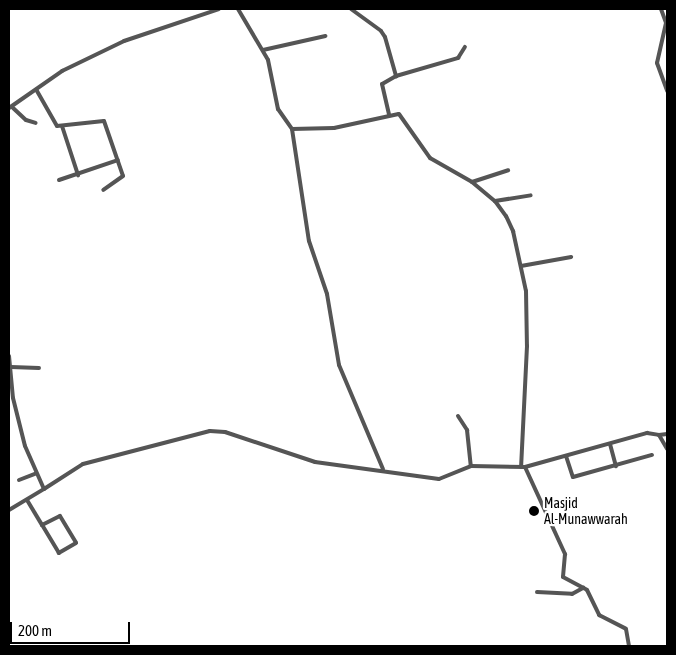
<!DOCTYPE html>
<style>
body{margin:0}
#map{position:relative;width:676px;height:655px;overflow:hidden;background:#fff;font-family:"Asap Condensed",sans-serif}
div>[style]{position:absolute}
.minor>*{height:4px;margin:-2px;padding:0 2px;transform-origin:2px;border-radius:2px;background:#555}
.dots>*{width:14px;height:14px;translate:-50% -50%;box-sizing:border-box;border:2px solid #fff;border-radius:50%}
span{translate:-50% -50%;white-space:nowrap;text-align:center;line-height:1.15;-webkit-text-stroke:4.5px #fff;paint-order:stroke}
.poi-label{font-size:14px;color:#000}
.left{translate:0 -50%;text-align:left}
.frame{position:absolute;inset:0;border:10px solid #000;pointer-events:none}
.scale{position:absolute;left:10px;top:622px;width:120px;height:22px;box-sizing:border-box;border:2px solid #000;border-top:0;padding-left:6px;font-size:15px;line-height:18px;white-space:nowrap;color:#000;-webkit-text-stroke:4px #fff;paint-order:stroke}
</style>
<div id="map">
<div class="minor">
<div style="left:238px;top:9px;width:59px;rotate:59.5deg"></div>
<div style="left:268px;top:60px;width:50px;rotate:78.5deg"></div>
<div style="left:278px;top:109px;width:24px;rotate:55deg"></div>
<div style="left:292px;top:129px;width:42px;rotate:-1.4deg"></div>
<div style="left:334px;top:128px;width:66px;rotate:-12.2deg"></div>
<div style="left:399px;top:114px;width:54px;rotate:54.8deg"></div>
<div style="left:430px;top:158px;width:48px;rotate:29.7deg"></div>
<div style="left:472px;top:182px;width:30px;rotate:40deg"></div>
<div style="left:495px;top:201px;width:19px;rotate:54deg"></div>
<div style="left:506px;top:216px;width:17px;rotate:65deg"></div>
<div style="left:513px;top:231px;width:61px;rotate:77.8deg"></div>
<div style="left:526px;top:291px;width:55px;rotate:89deg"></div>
<div style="left:527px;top:346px;width:121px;rotate:92.8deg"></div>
<div style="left:351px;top:9px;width:37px;rotate:36deg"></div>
<div style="left:381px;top:31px;width:7px;rotate:56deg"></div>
<div style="left:385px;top:37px;width:41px;rotate:74.2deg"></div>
<div style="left:396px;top:76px;width:16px;rotate:150deg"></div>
<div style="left:382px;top:84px;width:31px;rotate:77deg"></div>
<div style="left:661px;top:9px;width:15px;rotate:70deg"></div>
<div style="left:666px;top:23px;width:41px;rotate:102.7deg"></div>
<div style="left:657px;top:63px;width:30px;rotate:70deg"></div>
<div style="left:263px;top:50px;width:64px;rotate:-12.7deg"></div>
<div style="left:396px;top:76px;width:65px;rotate:-16.2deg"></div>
<div style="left:458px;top:58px;width:13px;rotate:-58deg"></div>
<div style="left:37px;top:91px;width:40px;rotate:60.3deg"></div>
<div style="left:57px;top:126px;width:47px;rotate:-6.1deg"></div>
<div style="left:104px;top:121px;width:58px;rotate:70.9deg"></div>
<div style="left:123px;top:176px;width:24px;rotate:145deg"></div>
<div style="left:12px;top:107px;width:19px;rotate:43deg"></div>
<div style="left:26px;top:120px;width:10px;rotate:17deg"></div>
<div style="left:9px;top:108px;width:65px;rotate:-34.9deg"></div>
<div style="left:62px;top:71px;width:69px;rotate:-25.8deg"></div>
<div style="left:124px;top:41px;width:100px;rotate:-18.6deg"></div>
<div style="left:62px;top:126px;width:52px;rotate:71.9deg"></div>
<div style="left:292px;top:129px;width:113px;rotate:81.4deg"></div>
<div style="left:309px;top:241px;width:56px;rotate:71.2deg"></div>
<div style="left:327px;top:294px;width:72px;rotate:80.4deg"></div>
<div style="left:339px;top:365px;width:113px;rotate:67.1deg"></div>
<div style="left:59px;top:180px;width:62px;rotate:-18.7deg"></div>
<div style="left:472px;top:182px;width:38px;rotate:-18deg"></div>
<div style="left:495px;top:201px;width:36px;rotate:-9deg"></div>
<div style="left:521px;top:266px;width:51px;rotate:-10.2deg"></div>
<div style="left:9px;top:356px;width:42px;rotate:84.6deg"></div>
<div style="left:13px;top:398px;width:49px;rotate:76deg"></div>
<div style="left:25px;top:446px;width:47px;rotate:66.2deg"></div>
<div style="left:44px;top:489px;width:46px;rotate:-32.7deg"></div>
<div style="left:83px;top:464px;width:131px;rotate:-14.6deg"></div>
<div style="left:210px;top:431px;width:15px;rotate:4deg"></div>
<div style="left:225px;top:432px;width:95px;rotate:18.4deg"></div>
<div style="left:315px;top:462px;width:125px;rotate:7.8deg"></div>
<div style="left:439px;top:479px;width:35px;rotate:-22deg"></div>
<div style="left:471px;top:466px;width:54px;rotate:1.1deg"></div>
<div style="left:525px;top:467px;width:127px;rotate:-15.6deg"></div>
<div style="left:647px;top:433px;width:12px;rotate:9deg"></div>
<div style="left:659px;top:435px;width:16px;rotate:60deg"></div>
<div style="left:11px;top:367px;width:28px;rotate:2deg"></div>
<div style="left:458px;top:416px;width:17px;rotate:57deg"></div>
<div style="left:467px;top:430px;width:36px;rotate:84deg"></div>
<div style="left:659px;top:435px;width:8px;rotate:-7deg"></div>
<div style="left:610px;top:444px;width:23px;rotate:75deg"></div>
<div style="left:566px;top:456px;width:22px;rotate:72deg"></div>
<div style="left:573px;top:477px;width:82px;rotate:-15.6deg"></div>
<div style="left:525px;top:467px;width:96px;rotate:65.3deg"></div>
<div style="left:565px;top:554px;width:23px;rotate:95deg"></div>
<div style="left:563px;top:577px;width:27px;rotate:28deg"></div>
<div style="left:587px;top:590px;width:28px;rotate:64deg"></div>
<div style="left:599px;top:615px;width:30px;rotate:27deg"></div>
<div style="left:626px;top:629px;width:17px;rotate:80deg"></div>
<div style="left:19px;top:480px;width:17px;rotate:-21deg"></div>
<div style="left:27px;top:500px;width:29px;rotate:59deg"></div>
<div style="left:42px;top:525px;width:20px;rotate:-27deg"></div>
<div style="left:60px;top:516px;width:31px;rotate:59deg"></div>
<div style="left:76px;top:543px;width:20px;rotate:150deg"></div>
<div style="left:59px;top:553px;width:33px;rotate:-121deg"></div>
<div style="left:9px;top:510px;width:41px;rotate:-31deg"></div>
<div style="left:537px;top:592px;width:35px;rotate:3deg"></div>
<div style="left:572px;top:594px;width:13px;rotate:-29deg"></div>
</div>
<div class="dots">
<div style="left:534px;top:511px;background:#000"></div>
</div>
<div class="poi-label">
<span class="left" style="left:544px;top:511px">Masjid<br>Al-Munawwarah</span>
</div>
<div class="frame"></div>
<div class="scale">200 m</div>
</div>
